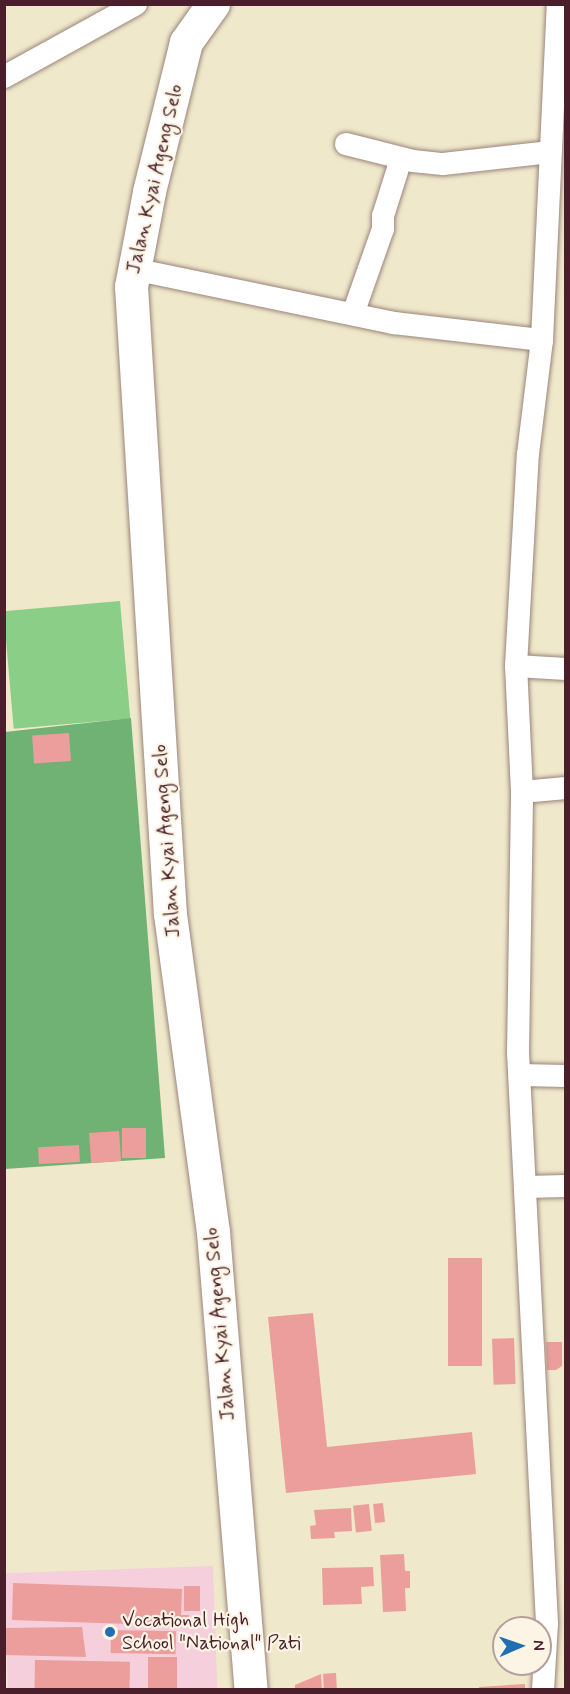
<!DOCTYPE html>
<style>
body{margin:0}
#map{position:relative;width:570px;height:1694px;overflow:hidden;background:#efe8cb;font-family:Mynerve,sans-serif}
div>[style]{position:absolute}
.built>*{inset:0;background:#f5cfdb;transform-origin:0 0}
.green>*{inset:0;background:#8bce87;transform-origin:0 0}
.forest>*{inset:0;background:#70b174}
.building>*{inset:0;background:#eb9e9b;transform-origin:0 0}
.roads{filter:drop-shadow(0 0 2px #9c847b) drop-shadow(0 0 2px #9c847b)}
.street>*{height:22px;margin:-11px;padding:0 11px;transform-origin:11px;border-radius:11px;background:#fff}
.primary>*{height:33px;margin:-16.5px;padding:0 16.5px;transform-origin:16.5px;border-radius:16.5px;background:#fff}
.dots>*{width:16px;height:16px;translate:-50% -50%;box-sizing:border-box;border:3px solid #fcf5e5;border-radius:50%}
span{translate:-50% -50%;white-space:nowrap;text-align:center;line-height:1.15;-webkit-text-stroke:4.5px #fcf5e5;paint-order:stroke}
.street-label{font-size:20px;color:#4a1f2b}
.poi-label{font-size:20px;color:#4a1f2b}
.left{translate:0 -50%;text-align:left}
.frame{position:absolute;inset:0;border:6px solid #4a1f2b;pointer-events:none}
.north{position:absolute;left:492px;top:1616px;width:60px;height:60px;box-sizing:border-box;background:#fcf5e5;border:2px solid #b59f9b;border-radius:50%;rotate:88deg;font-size:16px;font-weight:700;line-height:24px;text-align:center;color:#4a1f2b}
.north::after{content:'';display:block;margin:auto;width:21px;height:27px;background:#1f6fb2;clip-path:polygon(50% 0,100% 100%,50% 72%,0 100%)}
</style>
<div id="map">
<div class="built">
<div style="left:213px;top:1566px;width:123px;height:209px;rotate:88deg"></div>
</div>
<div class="green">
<div style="left:120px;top:601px;width:118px;height:117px;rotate:85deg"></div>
</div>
<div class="forest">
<div style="clip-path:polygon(131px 718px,165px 1158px,5px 1169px,5px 732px)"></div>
</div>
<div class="building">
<div style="left:69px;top:733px;width:28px;height:37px;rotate:86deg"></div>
<div style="left:146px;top:1128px;width:30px;height:24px;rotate:90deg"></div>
<div style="left:119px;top:1131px;width:30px;height:30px;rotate:86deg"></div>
<div style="left:79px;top:1145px;width:17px;height:41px;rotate:87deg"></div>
<div style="left:482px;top:1258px;width:108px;height:34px;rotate:90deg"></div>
<div style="clip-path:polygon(313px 1313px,327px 1447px,472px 1432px,476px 1474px,286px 1493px,268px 1317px)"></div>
<div style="left:514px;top:1338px;width:46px;height:22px;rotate:88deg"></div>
<div style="clip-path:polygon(546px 1342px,562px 1342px,562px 1366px,556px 1370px,547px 1370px)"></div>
<div style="left:383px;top:1503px;width:19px;height:10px;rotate:84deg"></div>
<div style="left:369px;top:1504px;width:27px;height:16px;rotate:84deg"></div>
<div style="clip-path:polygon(351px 1508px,352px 1531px,334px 1532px,335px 1538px,311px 1539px,310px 1526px,316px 1525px,314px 1510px)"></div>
<div style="clip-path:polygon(404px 1554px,405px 1571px,410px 1571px,410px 1588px,405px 1588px,406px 1611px,383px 1612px,380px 1555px)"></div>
<div style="clip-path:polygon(373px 1567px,374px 1586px,361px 1587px,362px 1604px,323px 1605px,322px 1568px)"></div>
<div style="clip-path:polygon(13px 1583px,182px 1589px,181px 1615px,189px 1615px,189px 1626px,12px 1620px)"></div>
<div style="left:184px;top:1586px;width:16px;height:25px"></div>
<div style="clip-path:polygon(82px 1627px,86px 1657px,4px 1655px,4px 1628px)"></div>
<div style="left:111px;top:1630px;width:65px;height:23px;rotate:1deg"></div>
<div style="left:177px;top:1657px;width:33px;height:29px;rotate:90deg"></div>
<div style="left:35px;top:1660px;width:95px;height:31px;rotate:1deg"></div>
<div style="left:336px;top:1673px;width:17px;height:13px;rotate:87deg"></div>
<div style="clip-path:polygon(321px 1674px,322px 1690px,295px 1690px,295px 1685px)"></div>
<div style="clip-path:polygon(525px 1684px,525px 1690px,479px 1690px,479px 1687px)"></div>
</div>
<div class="roads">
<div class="street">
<div style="left:4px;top:77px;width:151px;rotate:-28.9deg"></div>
<div style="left:346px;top:144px;width:69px;rotate:14.2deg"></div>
<div style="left:413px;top:161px;width:30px;rotate:6deg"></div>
<div style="left:443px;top:164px;width:108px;rotate:-6.4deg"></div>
<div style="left:133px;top:269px;width:267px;rotate:11.7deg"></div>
<div style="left:394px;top:323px;width:149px;rotate:6.6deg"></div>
<div style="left:353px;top:314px;width:90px;rotate:-70.6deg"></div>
<div style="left:383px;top:229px;width:13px;rotate:-90deg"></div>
<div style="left:383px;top:216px;width:60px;rotate:-72.5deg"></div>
<div style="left:516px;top:666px;width:50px;rotate:3.4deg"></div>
<div style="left:522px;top:792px;width:44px;rotate:-5.2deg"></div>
<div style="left:520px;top:1075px;width:46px;rotate:1.2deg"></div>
<div style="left:526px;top:1187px;width:40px;rotate:-1.4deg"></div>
<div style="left:543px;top:1690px;width:67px;rotate:-86.6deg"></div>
<div style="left:547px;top:1623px;width:571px;rotate:-92.91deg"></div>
<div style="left:518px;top:1053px;width:261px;rotate:-89.1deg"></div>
<div style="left:522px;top:792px;width:126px;rotate:-92.7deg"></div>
<div style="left:516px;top:666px;width:212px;rotate:-86.8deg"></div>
<div style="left:528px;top:454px;width:115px;rotate:-83deg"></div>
<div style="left:542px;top:340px;width:336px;rotate:-87.3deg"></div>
</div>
<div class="primary">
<div style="left:213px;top:4px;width:47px;rotate:125.4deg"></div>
<div style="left:186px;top:42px;width:154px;rotate:103.9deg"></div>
<div style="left:149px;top:192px;width:96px;rotate:100.8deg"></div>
<div style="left:131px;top:286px;width:629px;rotate:86.45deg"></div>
<div style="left:170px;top:914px;width:321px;rotate:82.3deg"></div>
<div style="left:213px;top:1232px;width:460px;rotate:85.3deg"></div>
</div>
</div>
<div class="dots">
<div style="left:110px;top:1632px;background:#1f6fb2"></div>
</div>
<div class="street-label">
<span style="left:155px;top:179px;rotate:-77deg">Jalan Kyai Ageng Selo</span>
<span style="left:167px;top:841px;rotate:-94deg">Jalan Kyai Ageng Selo</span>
<span style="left:220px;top:1324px;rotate:-95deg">Jalan Kyai Ageng Selo</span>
</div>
<div class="poi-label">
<span class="left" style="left:122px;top:1632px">Vocational High<br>School "National" Pati</span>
</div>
<div class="frame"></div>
<div class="north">N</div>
</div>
